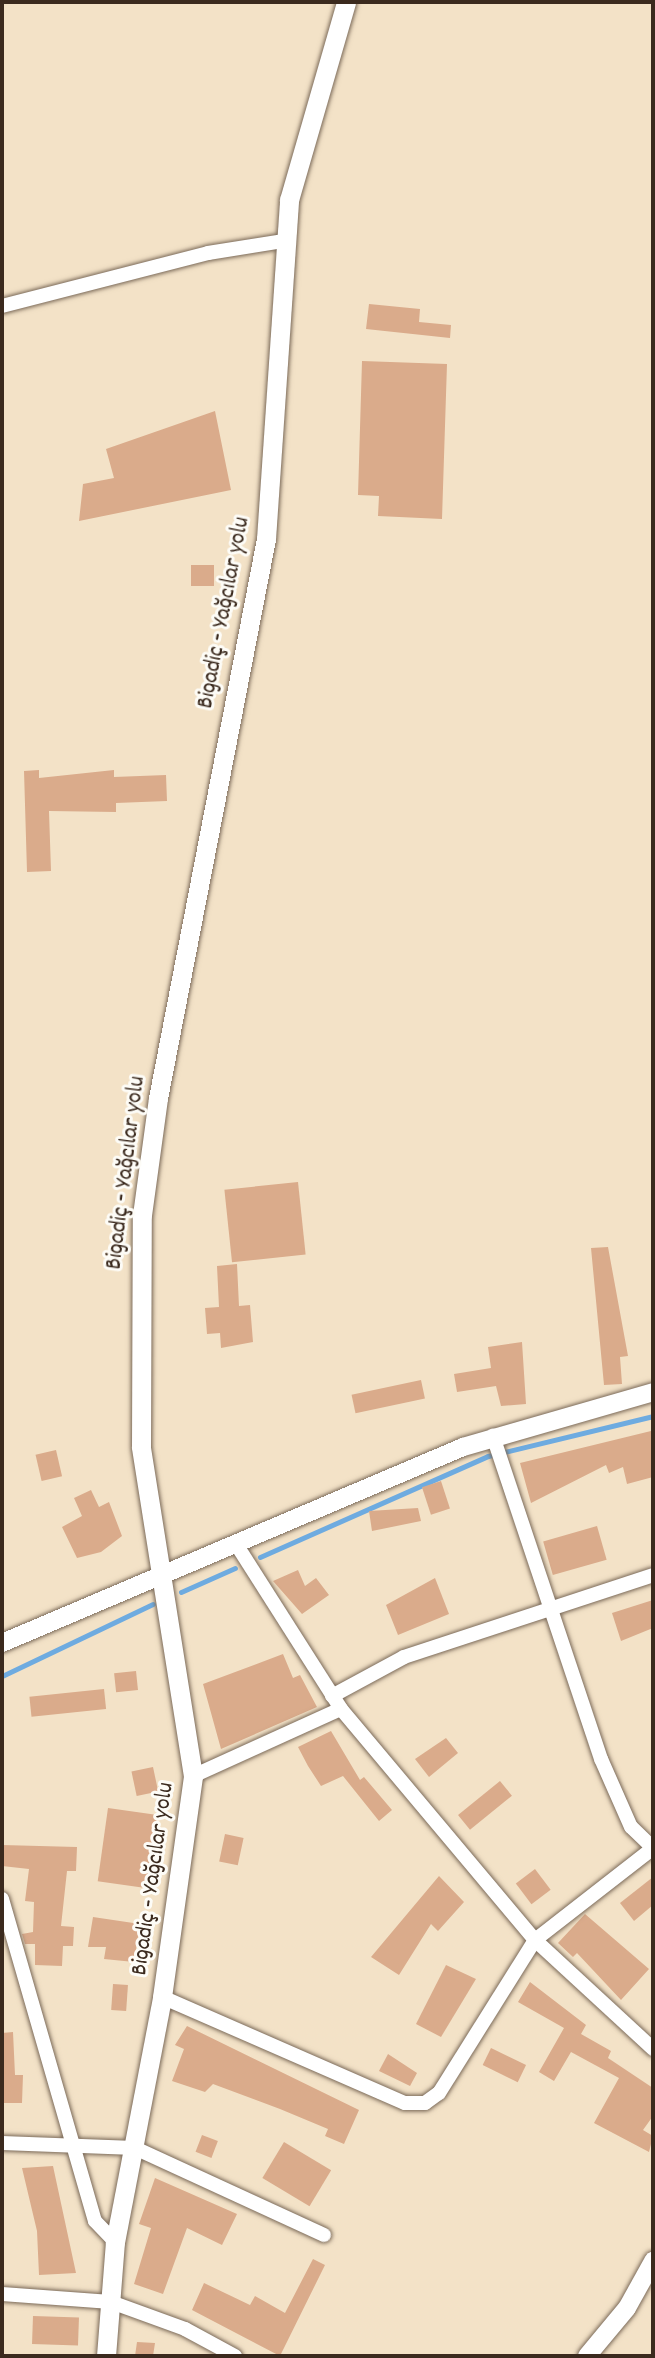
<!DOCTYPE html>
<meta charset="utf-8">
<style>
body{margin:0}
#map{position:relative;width:655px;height:2358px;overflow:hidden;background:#f3e2c7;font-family:Dekko,sans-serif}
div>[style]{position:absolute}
.stream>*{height:5px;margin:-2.5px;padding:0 2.5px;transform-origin:2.5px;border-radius:2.5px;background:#6eabe0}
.building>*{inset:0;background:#daab8b;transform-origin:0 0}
.roads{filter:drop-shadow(0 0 2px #7b6a59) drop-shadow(0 0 2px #7b6a59)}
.minor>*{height:14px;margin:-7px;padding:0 7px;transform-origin:7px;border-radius:7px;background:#fff}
.tertiary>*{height:18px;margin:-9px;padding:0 9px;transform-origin:9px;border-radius:9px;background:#fff}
.secondary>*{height:19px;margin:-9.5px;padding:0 9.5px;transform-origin:9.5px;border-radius:9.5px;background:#fff}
span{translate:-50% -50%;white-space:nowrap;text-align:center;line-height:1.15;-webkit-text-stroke:6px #fdfcf7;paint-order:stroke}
.street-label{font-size:24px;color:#3b2a1e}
.frame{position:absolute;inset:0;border:4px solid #3b2a1e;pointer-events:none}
</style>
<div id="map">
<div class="stream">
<div style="left:260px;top:1557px;width:249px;rotate:-23.9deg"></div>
<div style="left:488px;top:1456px;width:170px;rotate:-13.6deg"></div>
<div style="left:181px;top:1592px;width:59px;rotate:-24deg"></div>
<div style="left:2px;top:1676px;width:167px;rotate:-25.5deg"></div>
</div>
<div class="building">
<div style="clip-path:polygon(369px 304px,420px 309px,419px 322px,451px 325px,450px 338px,366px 329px)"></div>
<div style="clip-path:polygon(362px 361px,447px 364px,442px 519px,378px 516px,379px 496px,358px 495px)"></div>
<div style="clip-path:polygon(215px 411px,231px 490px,79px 521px,83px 484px,114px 478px,106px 449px)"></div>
<div style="left:191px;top:565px;width:23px;height:21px"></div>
<div style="clip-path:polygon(39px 770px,39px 778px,114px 770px,114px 777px,166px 775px,167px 801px,116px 803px,116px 812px,49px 811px,51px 871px,27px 872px,24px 771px)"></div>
<div style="left:298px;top:1182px;width:73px;height:74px;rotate:84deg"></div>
<div style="clip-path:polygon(608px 1247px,628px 1356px,620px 1357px,622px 1384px,604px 1385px,591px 1248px)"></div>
<div style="clip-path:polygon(237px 1264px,239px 1306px,250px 1305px,253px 1342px,221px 1348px,220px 1333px,207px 1334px,205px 1308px,219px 1307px,217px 1266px)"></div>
<div style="clip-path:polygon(522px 1342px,526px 1404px,501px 1406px,496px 1386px,457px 1392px,454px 1374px,491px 1368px,488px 1347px)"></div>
<div style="left:421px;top:1380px;width:19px;height:71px;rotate:78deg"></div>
<div style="clip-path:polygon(651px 1431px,653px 1477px,627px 1484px,623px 1467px,609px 1473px,606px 1465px,531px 1503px,520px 1463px)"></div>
<div style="left:56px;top:1450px;width:27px;height:21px;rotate:77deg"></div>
<div style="left:441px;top:1481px;width:29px;height:20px;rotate:72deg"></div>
<div style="clip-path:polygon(91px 1490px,99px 1507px,109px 1502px,122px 1536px,101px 1552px,77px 1558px,62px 1527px,82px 1516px,74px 1498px)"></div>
<div style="clip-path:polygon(418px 1508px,421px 1521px,372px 1531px,369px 1511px)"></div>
<div style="left:597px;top:1526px;width:35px;height:56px;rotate:74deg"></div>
<div style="clip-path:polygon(298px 1570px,305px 1586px,316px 1578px,329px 1595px,302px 1614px,273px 1581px)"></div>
<div style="clip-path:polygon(435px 1578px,449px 1614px,398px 1635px,386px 1605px)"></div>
<div style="clip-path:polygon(653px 1600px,653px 1628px,621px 1641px,612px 1613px)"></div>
<div style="clip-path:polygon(283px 1654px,293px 1678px,300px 1675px,317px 1707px,221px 1749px,203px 1684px)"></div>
<div style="left:136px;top:1671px;width:19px;height:22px;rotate:84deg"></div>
<div style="left:104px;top:1689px;width:20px;height:75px;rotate:84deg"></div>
<div style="clip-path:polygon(331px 1731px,360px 1780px,364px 1777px,392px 1810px,379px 1821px,343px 1776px,321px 1786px,308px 1766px,298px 1747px)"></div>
<div style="clip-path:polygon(446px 1738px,458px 1753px,429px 1777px,415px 1759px)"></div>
<div style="left:153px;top:1767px;width:25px;height:22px;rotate:78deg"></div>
<div style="left:500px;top:1781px;width:19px;height:54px;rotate:51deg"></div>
<div style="left:108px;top:1808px;width:50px;height:74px;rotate:8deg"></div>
<div style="left:225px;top:1834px;width:19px;height:28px;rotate:12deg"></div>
<div style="clip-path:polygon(2px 1845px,77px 1847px,76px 1871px,67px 1871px,61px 1926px,74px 1927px,73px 1946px,63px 1946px,62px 1966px,35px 1965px,35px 1944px,25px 1944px,22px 1934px,33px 1932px,34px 1902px,25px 1901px,29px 1869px,2px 1866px)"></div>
<div style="left:535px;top:1869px;width:26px;height:24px;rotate:53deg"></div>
<div style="clip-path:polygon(439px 1876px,464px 1902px,438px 1931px,431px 1924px,399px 1975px,371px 1957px)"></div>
<div style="clip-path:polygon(653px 1877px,653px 1905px,634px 1921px,620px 1903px)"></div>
<div style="clip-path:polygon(585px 1914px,649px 1969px,621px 2000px,577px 1953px,573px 1957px,558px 1943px)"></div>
<div style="clip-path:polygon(93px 1917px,140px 1924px,134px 1962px,104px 1959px,106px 1947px,88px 1947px)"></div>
<div style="clip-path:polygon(446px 1965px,476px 1979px,441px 2037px,416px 2024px)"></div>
<div style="clip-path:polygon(530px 1982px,586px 2025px,581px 2034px,611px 2051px,608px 2058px,653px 2088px,653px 2116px,643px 2130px,653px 2136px,649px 2152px,594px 2123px,619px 2078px,571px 2052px,554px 2081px,539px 2072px,564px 2028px,518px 2002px)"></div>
<div style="left:113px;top:1984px;width:15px;height:26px;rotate:4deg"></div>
<div style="clip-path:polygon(187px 2026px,359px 2110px,344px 2144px,325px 2136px,328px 2129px,280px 2109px,213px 2084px,205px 2092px,172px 2081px,184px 2049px,175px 2045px)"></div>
<div style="clip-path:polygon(13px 2032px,15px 2075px,23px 2075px,22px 2103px,2px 2103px,2px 2033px)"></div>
<div style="left:491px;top:2048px;width:39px;height:19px;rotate:26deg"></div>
<div style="clip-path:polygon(388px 2054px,417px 2073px,410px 2086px,379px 2071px)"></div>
<div style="left:202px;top:2135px;width:17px;height:18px;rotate:21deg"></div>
<div style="left:284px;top:2142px;width:55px;height:42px;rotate:31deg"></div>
<div style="clip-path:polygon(53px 2166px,76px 2273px,39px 2275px,37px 2231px,22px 2168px)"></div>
<div style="clip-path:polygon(155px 2178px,237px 2214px,222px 2245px,187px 2228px,163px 2294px,134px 2284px,151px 2228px,139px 2224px)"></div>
<div style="clip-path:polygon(313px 2259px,325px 2265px,280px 2356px,192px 2310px,204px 2283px,250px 2305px,255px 2296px,285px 2313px)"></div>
<div style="left:33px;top:2316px;width:46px;height:28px;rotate:2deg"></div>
<div style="clip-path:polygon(137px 2342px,155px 2343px,153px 2356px,135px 2356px)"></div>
</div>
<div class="roads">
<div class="minor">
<div style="left:2px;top:306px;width:213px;rotate:-14.4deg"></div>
<div style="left:208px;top:253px;width:77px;rotate:-9deg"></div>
<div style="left:236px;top:1544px;width:196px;rotate:57.5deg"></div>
<div style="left:341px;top:1709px;width:302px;rotate:50deg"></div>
<div style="left:535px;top:1940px;width:161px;rotate:42.7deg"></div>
<div style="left:332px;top:1696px;width:82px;rotate:-28.4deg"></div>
<div style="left:404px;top:1657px;width:262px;rotate:-18.2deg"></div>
<div style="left:193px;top:1776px;width:162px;rotate:-24.4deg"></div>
<div style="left:2px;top:1899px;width:335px;rotate:73.9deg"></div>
<div style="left:95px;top:2221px;width:29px;rotate:46deg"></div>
<div style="left:162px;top:1997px;width:265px;rotate:23.6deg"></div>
<div style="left:405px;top:2103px;width:20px"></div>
<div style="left:425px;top:2103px;width:17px;rotate:-36deg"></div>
<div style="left:439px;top:2093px;width:181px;rotate:-57.9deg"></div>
<div style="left:535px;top:1940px;width:150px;rotate:-37.9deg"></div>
<div style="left:653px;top:1848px;width:30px;rotate:-136deg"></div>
<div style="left:631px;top:1827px;width:74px;rotate:-113.8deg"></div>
<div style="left:601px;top:1759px;width:341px;rotate:-108.5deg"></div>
<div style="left:2px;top:2143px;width:133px;rotate:2.2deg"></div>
<div style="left:135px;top:2148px;width:208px;rotate:24.7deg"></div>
<div style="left:2px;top:2294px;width:109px;rotate:4.2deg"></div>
<div style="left:111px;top:2302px;width:79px;rotate:20deg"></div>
<div style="left:185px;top:2329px;width:57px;rotate:28.4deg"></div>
</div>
<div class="tertiary">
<div style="left:2px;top:1643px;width:501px;rotate:-23.03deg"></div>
<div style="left:463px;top:1447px;width:198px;rotate:-16.1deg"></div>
<div style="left:587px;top:2356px;width:62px;rotate:-50.2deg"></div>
<div style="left:627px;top:2308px;width:54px;rotate:-61deg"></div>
</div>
<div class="secondary">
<div style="left:106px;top:2356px;width:114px;rotate:-85.5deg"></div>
<div style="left:115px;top:2242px;width:249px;rotate:-79.1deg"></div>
<div style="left:162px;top:1997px;width:223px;rotate:-82deg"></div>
<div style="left:193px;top:1776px;width:334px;rotate:-99deg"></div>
<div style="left:141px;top:1446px;width:231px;rotate:-89.8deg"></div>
<div style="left:142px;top:1215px;width:118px;rotate:-82.2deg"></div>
<div style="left:158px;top:1098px;width:569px;rotate:-79.07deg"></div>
<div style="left:266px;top:539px;width:340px;rotate:-86.1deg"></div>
<div style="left:289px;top:200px;width:206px;rotate:-73.9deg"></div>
</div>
</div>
<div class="street-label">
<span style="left:225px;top:613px;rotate:-79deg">Bigadiç - Yağcılar yolu</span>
<span style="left:127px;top:1173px;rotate:-83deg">Bigadiç - Yağcılar yolu</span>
<span style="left:154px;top:1879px;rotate:-82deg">Bigadiç - Yağcılar yolu</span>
</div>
<div class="frame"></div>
</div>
